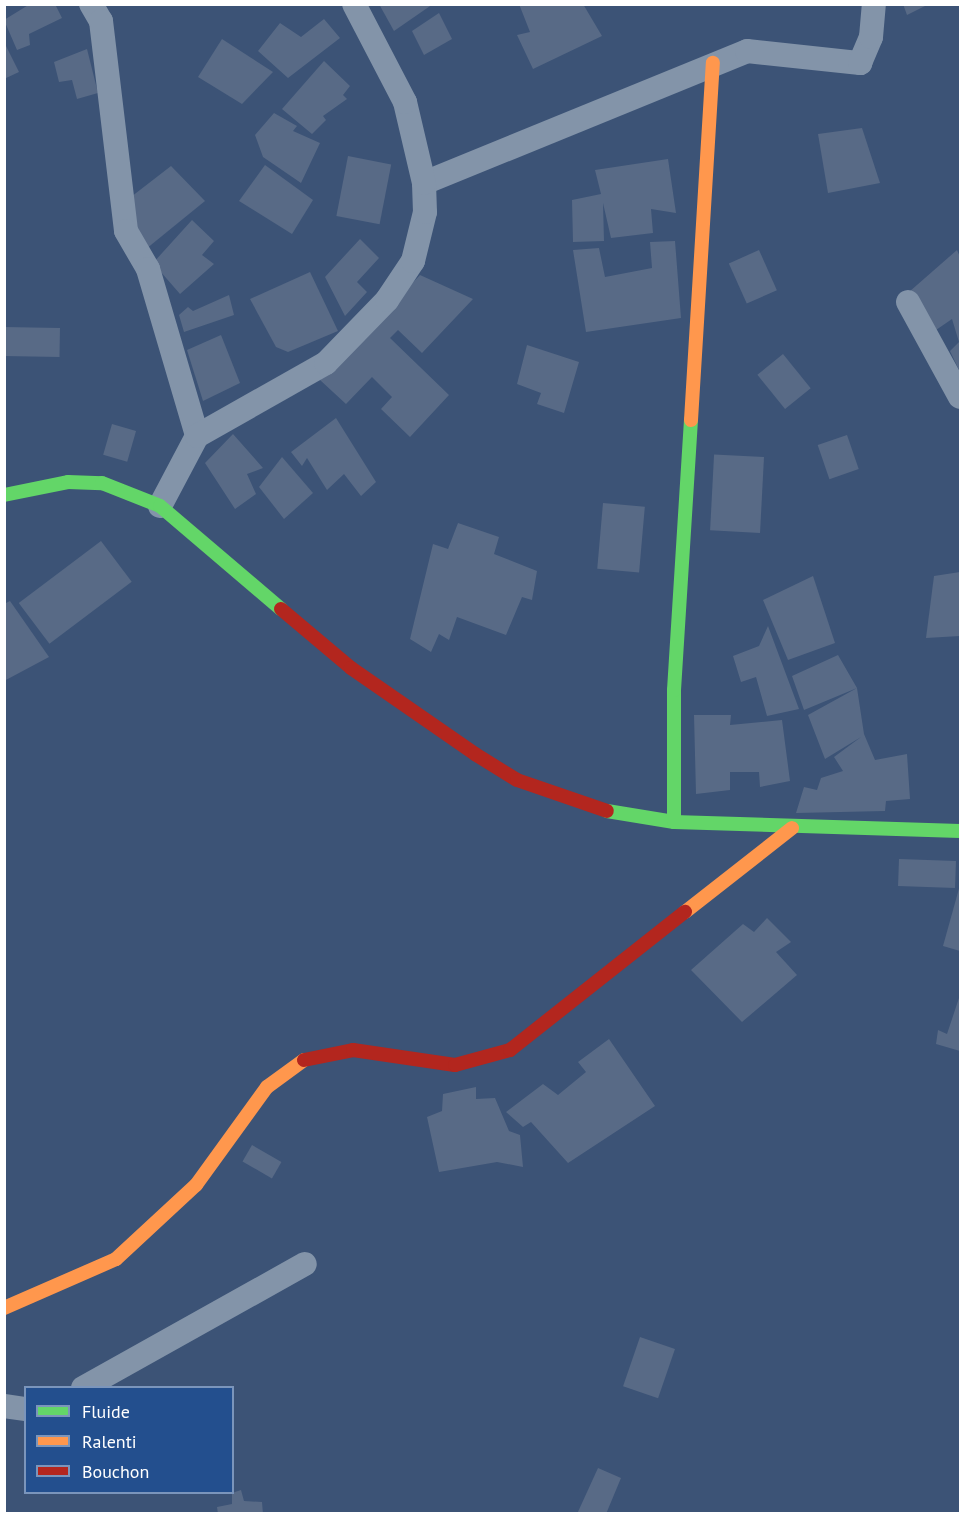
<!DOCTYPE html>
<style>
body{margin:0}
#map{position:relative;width:965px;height:1518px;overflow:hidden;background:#3c5376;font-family:"PT Sans",sans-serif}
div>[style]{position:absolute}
.building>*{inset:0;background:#586a86;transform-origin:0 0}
.street>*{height:24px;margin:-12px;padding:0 12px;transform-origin:12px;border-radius:12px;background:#8394a9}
.fast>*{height:14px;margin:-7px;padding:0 7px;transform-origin:7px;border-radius:7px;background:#63d668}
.slow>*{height:14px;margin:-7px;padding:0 7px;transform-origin:7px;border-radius:7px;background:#ff974d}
.jam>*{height:14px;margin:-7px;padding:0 7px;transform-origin:7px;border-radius:7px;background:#b3261e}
span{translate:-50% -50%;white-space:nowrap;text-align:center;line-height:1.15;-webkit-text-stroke:4.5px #234f8e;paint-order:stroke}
.frame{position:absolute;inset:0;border:6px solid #fff;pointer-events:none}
.legend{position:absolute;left:24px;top:1386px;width:210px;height:108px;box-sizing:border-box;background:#234f8e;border:2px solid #7b95bb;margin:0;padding:8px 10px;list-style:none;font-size:18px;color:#fff}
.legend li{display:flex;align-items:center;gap:12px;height:30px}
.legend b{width:30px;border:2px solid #7b95bb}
</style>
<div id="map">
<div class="building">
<div style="clip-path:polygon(30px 4px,55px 4px,62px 18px,29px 34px,30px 45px,17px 50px,4px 20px)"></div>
<div style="clip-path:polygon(379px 4px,433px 4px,394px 31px)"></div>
<div style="clip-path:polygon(519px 4px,583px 4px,602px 36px,533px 69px,517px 35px,530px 32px)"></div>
<div style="clip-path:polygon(903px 4px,929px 4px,907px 15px)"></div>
<div style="clip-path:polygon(439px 13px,452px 39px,424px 55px,412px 31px)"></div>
<div style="clip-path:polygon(324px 19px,340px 38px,288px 78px,258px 51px,280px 23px,301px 37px)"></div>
<div style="clip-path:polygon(222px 39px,273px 72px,242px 104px,198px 77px)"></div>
<div style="clip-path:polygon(4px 42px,19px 72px,4px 79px)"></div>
<div style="clip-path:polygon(87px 49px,98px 93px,77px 99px,72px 80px,59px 82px,54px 62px)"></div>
<div style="clip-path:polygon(324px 61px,350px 86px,343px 95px,347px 99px,323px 116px,326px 120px,312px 134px,282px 109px)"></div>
<div style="clip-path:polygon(274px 113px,297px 126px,293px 131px,320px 143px,301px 183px,263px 157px,255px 135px)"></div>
<div style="clip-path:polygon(862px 128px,880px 183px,828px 193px,818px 134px)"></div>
<div style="left:348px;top:156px;width:44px;height:61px;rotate:11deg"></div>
<div style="clip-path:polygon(668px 159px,676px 213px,651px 209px,653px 233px,611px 238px,603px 203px,604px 241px,573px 242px,572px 200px,601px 194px,595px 170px)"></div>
<div style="clip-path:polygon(265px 165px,313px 200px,292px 234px,239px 201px)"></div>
<div style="clip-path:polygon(171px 166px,205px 201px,146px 249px,127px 200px)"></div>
<div style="clip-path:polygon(192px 220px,214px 241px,202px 255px,214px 264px,180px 294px,153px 263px)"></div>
<div style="clip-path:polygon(360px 239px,379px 258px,357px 282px,367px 292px,345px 316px,325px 277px)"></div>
<div style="clip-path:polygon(675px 241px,681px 318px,586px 332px,573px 250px,599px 248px,605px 277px,652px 268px,650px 242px)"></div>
<div style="left:759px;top:250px;width:44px;height:33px;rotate:66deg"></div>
<div style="clip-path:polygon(957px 250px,960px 257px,960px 372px,950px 351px,959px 342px,952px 319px,936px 330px,909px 292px)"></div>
<div style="clip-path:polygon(310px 272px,338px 331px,288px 352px,276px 347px,250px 299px)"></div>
<div style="clip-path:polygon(420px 275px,473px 299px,422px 353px,398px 330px,390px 338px,449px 395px,410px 437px,381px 409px,392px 397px,372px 377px,346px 404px,320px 380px)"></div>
<div style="clip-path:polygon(229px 295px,234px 315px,184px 332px,179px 315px,188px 307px,193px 311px)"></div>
<div style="left:4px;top:327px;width:56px;height:29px;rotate:1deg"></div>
<div style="clip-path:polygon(221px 335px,240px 383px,203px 401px,187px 350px)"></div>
<div style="clip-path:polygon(527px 345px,579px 362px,564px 413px,537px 404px,541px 393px,517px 384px)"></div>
<div style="left:783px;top:354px;width:44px;height:33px;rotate:51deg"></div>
<div style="clip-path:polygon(336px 418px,376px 482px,361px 496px,344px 474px,327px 490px,307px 458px,302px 466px,291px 452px)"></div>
<div style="left:112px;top:424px;width:25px;height:32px;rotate:16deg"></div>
<div style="clip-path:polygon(233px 434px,263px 468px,247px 474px,256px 494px,235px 509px,205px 463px)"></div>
<div style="left:847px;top:435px;width:36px;height:31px;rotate:71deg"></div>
<div style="clip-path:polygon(282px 457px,313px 493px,284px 519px,259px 487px)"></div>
<div style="left:764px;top:457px;width:76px;height:50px;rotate:93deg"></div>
<div style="left:603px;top:503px;width:42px;height:66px;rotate:5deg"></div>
<div style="clip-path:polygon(458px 523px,499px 537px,494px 554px,537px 571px,532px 600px,522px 597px,506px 635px,457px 617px,449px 640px,439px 634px,431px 652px,410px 639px,433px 544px,448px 549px)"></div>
<div style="left:101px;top:541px;width:51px;height:103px;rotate:53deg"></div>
<div style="clip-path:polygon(960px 572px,960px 636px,926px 638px,934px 576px)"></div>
<div style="clip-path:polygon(813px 576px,835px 643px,788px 660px,763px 600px)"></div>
<div style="clip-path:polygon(10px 601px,49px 657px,4px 681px,4px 604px)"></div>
<div style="clip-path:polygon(768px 626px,799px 709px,767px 716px,756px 677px,741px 682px,733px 656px,759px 646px)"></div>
<div style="clip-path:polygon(838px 655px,857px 688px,864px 734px,875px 760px,907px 754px,910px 799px,886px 801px,885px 811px,796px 813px,804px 787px,817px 790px,821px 778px,843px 771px,834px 757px,861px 737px,825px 759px,808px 715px,857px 688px,804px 710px,792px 676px)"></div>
<div style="clip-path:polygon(694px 715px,731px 715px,730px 725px,782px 720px,790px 781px,760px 787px,759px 772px,730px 772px,730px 790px,696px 794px)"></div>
<div style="left:899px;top:859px;width:57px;height:27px;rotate:2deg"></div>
<div style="clip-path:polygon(960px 885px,960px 951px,943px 946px)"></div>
<div style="clip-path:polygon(767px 918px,791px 942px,776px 952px,797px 975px,742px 1022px,691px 970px,743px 924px,754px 932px)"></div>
<div style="clip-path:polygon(960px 995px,960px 1051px,936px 1044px,938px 1030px,947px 1034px)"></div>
<div style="clip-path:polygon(609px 1039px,655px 1106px,568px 1163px,531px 1122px,523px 1127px,506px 1112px,543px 1084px,558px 1095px,586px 1072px,578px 1062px)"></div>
<div style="clip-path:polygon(476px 1087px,476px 1099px,495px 1098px,509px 1131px,520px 1135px,523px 1167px,497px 1162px,439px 1172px,427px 1117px,442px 1111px,443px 1094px)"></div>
<div style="left:252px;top:1145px;width:34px;height:19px;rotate:30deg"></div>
<div style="left:640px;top:1337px;width:37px;height:52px;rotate:19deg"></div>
<div style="clip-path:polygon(598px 1468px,621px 1478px,606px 1514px,577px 1514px)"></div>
<div style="clip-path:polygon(241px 1490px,244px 1501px,262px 1502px,263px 1514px,218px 1514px,217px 1507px,232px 1504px,232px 1493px)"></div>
</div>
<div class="street">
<div style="left:91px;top:4px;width:20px;rotate:60deg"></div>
<div style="left:101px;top:21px;width:211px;rotate:83.2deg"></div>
<div style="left:126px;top:231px;width:44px;rotate:59.9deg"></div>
<div style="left:148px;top:269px;width:174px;rotate:73.6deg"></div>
<div style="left:424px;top:183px;width:349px;rotate:-22.2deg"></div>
<div style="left:747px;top:51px;width:114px;rotate:6.1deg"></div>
<div style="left:860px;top:63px;width:28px;rotate:-67deg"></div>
<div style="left:871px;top:37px;width:33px;rotate:-85deg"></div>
<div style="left:908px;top:302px;width:108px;rotate:61.3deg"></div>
<div style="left:160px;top:506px;width:79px;rotate:-62.1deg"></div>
<div style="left:197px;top:436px;width:148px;rotate:-29.5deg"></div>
<div style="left:326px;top:363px;width:88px;rotate:-45.9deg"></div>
<div style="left:387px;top:300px;width:47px;rotate:-56.3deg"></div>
<div style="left:413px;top:261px;width:50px;rotate:-76.2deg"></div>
<div style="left:425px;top:212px;width:29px;rotate:-92deg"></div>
<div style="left:424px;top:183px;width:83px;rotate:-103.2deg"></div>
<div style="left:405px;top:102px;width:110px;rotate:-117.5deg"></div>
<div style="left:83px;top:1388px;width:254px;rotate:-29.2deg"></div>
<div style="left:4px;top:1406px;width:22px;rotate:8deg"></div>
</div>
<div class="fast">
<div style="left:4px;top:495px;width:65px;rotate:-11.5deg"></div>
<div style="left:68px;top:482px;width:34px;rotate:2deg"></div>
<div style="left:102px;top:483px;width:62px;rotate:21.6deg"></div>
<div style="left:160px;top:506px;width:159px;rotate:40.4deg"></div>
<div style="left:607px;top:811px;width:68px;rotate:9.3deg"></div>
<div style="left:674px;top:822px;width:286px;rotate:1.8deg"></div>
<div style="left:674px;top:822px;width:132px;rotate:-90deg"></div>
<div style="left:674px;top:690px;width:271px;rotate:-86.4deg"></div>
</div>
<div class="slow">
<div style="left:691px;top:420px;width:358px;rotate:-86.5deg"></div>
<div style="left:685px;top:912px;width:136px;rotate:-38.1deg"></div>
<div style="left:4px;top:1308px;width:122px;rotate:-23.6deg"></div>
<div style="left:116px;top:1259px;width:109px;rotate:-42.8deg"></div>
<div style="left:196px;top:1185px;width:121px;rotate:-54.1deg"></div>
<div style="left:267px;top:1087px;width:46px;rotate:-36.1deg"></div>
</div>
<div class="jam">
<div style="left:281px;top:609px;width:92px;rotate:40.1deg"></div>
<div style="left:351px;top:668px;width:151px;rotate:34.7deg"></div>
<div style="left:475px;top:754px;width:49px;rotate:31.8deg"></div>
<div style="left:517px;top:780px;width:95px;rotate:19deg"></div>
<div style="left:304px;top:1060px;width:50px;rotate:-11.5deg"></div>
<div style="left:353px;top:1050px;width:103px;rotate:8.4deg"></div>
<div style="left:455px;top:1065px;width:57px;rotate:-15.3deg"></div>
<div style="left:510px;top:1050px;width:223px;rotate:-38.3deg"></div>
</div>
<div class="frame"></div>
<ul class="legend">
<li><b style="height:8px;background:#63d668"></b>Fluide</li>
<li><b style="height:8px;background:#ff974d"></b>Ralenti</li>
<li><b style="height:8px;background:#b3261e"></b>Bouchon</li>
</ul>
</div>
